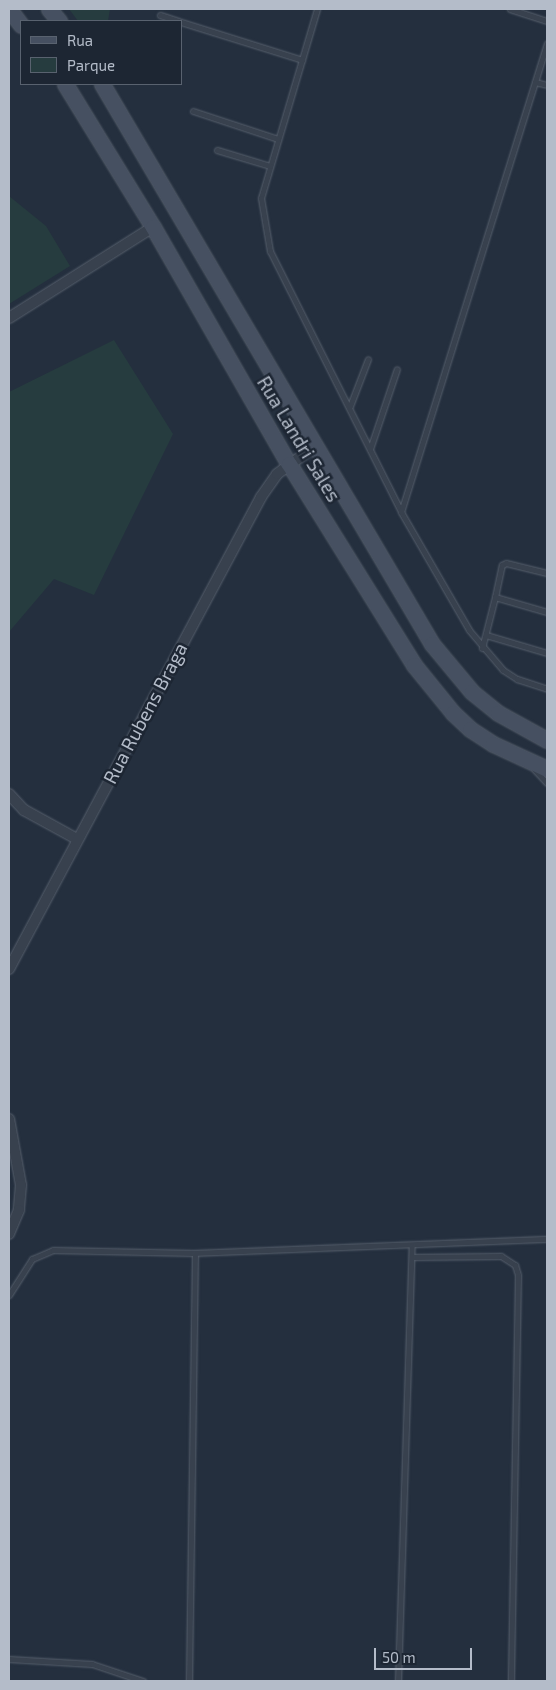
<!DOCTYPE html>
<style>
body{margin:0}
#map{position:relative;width:556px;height:1690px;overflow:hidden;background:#242f3e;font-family:"Exo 2",sans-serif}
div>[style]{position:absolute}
.green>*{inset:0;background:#263c3f}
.roads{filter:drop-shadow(0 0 1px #565f6c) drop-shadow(0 0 1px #565f6c)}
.lane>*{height:5px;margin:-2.5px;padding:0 2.5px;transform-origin:2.5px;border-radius:2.5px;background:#38414e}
.street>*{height:10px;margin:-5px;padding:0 5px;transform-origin:5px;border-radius:5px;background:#38414e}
.secondary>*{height:15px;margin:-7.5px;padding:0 7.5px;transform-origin:7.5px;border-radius:7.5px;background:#465061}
span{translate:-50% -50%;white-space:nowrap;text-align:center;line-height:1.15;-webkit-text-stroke:5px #1d2633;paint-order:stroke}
.street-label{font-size:19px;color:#b4bcc9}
.frame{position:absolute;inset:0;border:10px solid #b4bcc9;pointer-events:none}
.legend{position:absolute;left:20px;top:20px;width:162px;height:65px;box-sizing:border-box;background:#1d2633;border:1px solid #59626f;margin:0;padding:6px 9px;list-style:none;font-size:15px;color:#b4bcc9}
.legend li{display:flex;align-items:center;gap:10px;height:25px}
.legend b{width:25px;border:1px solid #59626f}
.scale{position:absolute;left:374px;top:1648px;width:98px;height:22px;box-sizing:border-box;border:2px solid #b4bcc9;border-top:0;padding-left:6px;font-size:15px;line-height:18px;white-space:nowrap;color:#b4bcc9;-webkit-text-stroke:4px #1d2633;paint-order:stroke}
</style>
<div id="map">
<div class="green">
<div style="clip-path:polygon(69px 9px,110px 9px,108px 21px,78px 21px)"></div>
<div style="clip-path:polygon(9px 196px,46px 226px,70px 266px,9px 304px)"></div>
<div style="clip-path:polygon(114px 340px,173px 434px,94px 595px,54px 579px,9px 632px,9px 392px)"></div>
</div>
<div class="roads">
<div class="lane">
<div style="left:317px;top:9px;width:197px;rotate:106.5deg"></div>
<div style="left:261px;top:198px;width:54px;rotate:80.4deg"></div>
<div style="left:270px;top:251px;width:292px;rotate:63.3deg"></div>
<div style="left:401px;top:512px;width:136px;rotate:60deg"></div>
<div style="left:469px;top:630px;width:52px;rotate:49.6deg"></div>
<div style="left:503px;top:670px;width:17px;rotate:33deg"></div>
<div style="left:517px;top:679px;width:32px;rotate:18deg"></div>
<div style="left:510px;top:9px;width:39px;rotate:18deg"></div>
<div style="left:160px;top:15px;width:20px;rotate:18deg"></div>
<div style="left:181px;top:22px;width:127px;rotate:17.4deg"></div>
<div style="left:535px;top:82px;width:12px;rotate:14deg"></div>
<div style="left:193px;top:111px;width:89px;rotate:18.2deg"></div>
<div style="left:217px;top:150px;width:55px;rotate:16.8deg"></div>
<div style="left:350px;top:406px;width:50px;rotate:-69deg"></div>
<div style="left:370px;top:449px;width:84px;rotate:-71.4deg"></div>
<div style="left:401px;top:512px;width:491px;rotate:-72.7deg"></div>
<div style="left:495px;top:597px;width:33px;rotate:-78deg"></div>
<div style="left:502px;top:565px;width:4px;rotate:-27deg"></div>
<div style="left:506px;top:563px;width:42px;rotate:13.7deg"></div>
<div style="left:486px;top:635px;width:64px;rotate:16.4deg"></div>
<div style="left:482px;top:648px;width:53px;rotate:-75.7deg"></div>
<div style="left:495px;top:597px;width:54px;rotate:16.1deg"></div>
<div style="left:534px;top:769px;width:19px;rotate:47deg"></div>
<div style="left:412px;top:1257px;width:89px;rotate:-0.6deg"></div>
<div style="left:501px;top:1256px;width:17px;rotate:33deg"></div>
<div style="left:515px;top:1265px;width:10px;rotate:73deg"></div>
<div style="left:518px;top:1275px;width:406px;rotate:91deg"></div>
<div style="left:9px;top:1295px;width:43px;rotate:-57.4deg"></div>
<div style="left:32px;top:1259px;width:23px;rotate:-23deg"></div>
<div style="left:53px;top:1250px;width:142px;rotate:1.2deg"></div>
<div style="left:195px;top:1253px;width:352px;rotate:-2.3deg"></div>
<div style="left:9px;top:1659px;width:83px;rotate:3.4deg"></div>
<div style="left:92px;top:1664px;width:54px;rotate:18.4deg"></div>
<div style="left:189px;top:1681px;width:428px;rotate:-89.2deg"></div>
<div style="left:398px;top:1681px;width:435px;rotate:-88.2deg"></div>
</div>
<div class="street">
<div style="left:9px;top:318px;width:170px;rotate:-32.3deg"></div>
<div style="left:9px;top:794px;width:22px;rotate:47deg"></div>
<div style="left:24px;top:810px;width:60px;rotate:28.7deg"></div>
<div style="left:9px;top:969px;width:535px;rotate:-61.9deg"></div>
<div style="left:261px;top:497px;width:28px;rotate:-55deg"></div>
<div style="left:277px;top:474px;width:46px;rotate:-36.1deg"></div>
<div style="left:9px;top:1119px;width:67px;rotate:79.7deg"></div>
<div style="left:21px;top:1185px;width:25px;rotate:95deg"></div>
<div style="left:19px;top:1210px;width:26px;rotate:113deg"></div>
</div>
<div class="secondary">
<div style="left:9px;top:9px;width:20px;rotate:53deg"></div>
<div style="left:49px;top:9px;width:16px;rotate:50deg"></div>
<div style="left:65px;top:84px;width:168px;rotate:58.4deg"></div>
<div style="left:153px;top:227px;width:273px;rotate:60.2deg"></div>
<div style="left:289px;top:464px;width:237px;rotate:58.1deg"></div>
<div style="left:414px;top:665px;width:62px;rotate:50.9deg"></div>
<div style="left:453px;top:713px;width:23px;rotate:43deg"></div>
<div style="left:470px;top:729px;width:27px;rotate:33deg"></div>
<div style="left:493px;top:744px;width:60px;rotate:24.8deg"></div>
<div style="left:102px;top:84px;width:650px;rotate:59.49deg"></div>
<div style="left:432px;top:644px;width:62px;rotate:50.2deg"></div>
<div style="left:472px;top:692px;width:33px;rotate:39deg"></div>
<div style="left:498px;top:713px;width:56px;rotate:28.9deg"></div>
</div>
</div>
<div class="street-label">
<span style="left:299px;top:439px;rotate:59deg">Rua Landri Sales</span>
<span style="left:145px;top:713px;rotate:-62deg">Rua Rubens Braga</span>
</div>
<div class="frame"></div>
<ul class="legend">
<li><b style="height:6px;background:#465061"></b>Rua</li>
<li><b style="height:14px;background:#263c3f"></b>Parque</li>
</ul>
<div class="scale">50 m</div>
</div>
